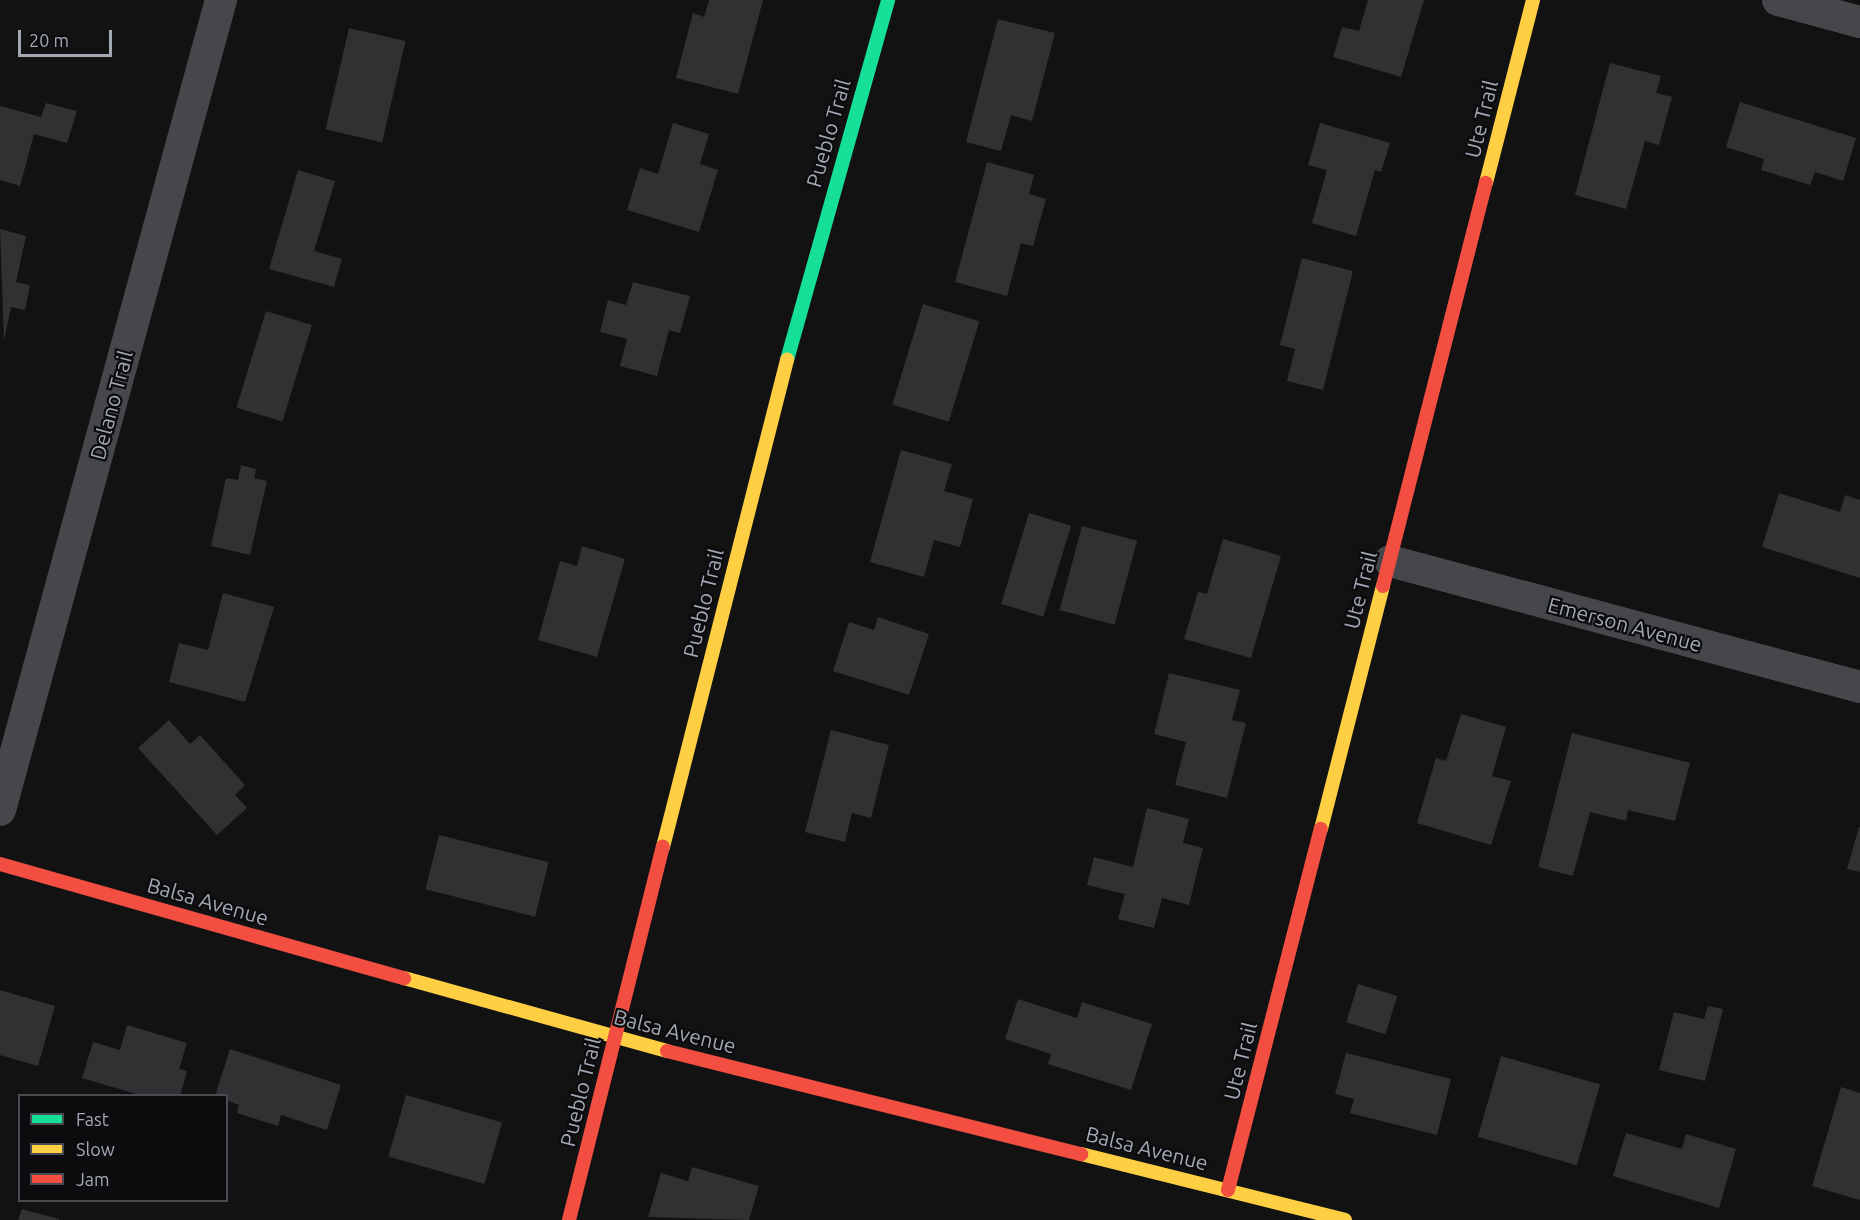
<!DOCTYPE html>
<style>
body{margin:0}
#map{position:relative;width:1860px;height:1220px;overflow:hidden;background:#121212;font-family:Ubuntu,sans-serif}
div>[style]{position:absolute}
.building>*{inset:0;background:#313133;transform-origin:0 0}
.street>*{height:32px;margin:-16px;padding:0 16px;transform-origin:16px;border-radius:16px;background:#46474b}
.fast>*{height:14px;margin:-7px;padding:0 7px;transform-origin:7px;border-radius:7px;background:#16e098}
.slow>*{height:14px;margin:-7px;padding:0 7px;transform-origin:7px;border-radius:7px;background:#ffcf43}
.jam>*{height:14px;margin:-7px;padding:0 7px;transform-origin:7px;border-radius:7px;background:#f24e42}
span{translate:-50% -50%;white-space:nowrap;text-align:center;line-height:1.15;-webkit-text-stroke:4.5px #0c0c0e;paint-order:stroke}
.street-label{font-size:21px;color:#a2a9b5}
.legend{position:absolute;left:18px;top:1094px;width:210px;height:108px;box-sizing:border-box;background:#0c0c0e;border:2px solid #484b51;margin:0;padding:8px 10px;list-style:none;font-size:18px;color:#a2a9b5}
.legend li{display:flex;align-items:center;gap:12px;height:30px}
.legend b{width:30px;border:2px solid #484b51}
.scale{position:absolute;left:18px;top:30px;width:94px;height:27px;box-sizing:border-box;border:3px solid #a2a9b5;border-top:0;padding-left:8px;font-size:18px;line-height:21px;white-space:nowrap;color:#a2a9b5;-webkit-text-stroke:4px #0c0c0e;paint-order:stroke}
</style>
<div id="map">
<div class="building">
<div style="clip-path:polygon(709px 0,763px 0,738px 94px,676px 78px,693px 13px,704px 17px)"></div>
<div style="clip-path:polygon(1368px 0,1424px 0,1401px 77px,1333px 57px,1342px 27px,1359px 31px)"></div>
<div style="clip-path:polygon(998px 19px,1055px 33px,1032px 121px,1011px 115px,1001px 151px,966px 142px)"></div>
<div style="left:349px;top:28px;width:58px;height:104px;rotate:13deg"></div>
<div style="clip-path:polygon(1610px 63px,1661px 76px,1656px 93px,1672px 97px,1659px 145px,1645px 141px,1626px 209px,1575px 195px)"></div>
<div style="clip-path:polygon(1740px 102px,1856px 138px,1843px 181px,1815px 172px,1810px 185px,1761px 170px,1764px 159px,1726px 147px)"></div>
<div style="clip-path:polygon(46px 103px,77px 111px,67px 143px,34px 134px,20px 186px,0 180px,0 106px,41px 117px)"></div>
<div style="clip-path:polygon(673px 123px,709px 134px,700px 164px,718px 170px,699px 232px,627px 210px,640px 168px,658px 174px)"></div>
<div style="clip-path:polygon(1320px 123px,1390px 143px,1381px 172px,1375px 170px,1356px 236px,1312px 223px,1327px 170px,1308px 165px)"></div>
<div style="clip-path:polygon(987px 162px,1034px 175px,1029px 194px,1046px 199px,1033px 246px,1021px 243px,1007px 296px,955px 282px)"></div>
<div style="clip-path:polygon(298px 170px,335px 181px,314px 251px,342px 259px,334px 287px,269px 269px)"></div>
<div style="clip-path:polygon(0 229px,26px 236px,16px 282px,30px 285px,25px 310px,11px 307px,4px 341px)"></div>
<div style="clip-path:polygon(1302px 258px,1353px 271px,1323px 390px,1287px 381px,1295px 349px,1280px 345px)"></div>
<div style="clip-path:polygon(633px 282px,690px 296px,680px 333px,669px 330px,657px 376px,620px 366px,627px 339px,600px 332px,608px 300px,626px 305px)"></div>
<div style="left:923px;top:304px;width:59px;height:105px;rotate:17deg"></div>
<div style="left:266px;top:311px;width:48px;height:101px;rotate:17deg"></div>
<div style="clip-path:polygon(901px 450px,952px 464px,944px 491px,973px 499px,960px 547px,934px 540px,924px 577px,870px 562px)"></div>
<div style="clip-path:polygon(241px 465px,256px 469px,254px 478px,267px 481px,250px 555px,211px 546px,226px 478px,238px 480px)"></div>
<div style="clip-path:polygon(1779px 493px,1840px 512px,1845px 495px,1860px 500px,1860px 578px,1762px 547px)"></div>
<div style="left:1029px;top:513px;width:44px;height:95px;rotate:17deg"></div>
<div style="left:1082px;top:526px;width:57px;height:87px;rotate:15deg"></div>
<div style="clip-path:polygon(1223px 539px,1281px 556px,1251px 658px,1184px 639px,1198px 592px,1207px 594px)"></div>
<div style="clip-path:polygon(582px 546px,625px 559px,597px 657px,538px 640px,560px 561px,577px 566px)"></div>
<div style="clip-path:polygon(223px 593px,274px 607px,245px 702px,169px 682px,179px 643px,208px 650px)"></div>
<div style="clip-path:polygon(878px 617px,929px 634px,909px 695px,833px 671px,849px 622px,874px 630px)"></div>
<div style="clip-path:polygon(1169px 673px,1240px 690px,1232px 720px,1246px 723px,1227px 798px,1175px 785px,1186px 742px,1154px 734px)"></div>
<div style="clip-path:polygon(1461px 714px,1506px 727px,1492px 776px,1511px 781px,1491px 845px,1417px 823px,1436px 758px,1446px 761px)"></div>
<div style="clip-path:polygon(169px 720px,190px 744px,200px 735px,245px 785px,235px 795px,247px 808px,217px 835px,138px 748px)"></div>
<div style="clip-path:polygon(831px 730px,889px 745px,871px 818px,852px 813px,845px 842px,805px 832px)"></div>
<div style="clip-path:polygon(1572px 733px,1690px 763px,1675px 821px,1628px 810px,1626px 821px,1590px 812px,1573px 876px,1538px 867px)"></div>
<div style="clip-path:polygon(1147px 808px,1189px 819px,1183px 843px,1203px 848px,1189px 905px,1162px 898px,1154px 928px,1118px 919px,1125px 894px,1087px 885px,1094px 857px,1133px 867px)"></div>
<div style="clip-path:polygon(1859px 827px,1860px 827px,1860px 872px,1847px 869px)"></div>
<div style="left:439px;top:835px;width:113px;height:56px;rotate:14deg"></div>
<div style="left:1358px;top:984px;width:41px;height:40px;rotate:17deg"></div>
<div style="clip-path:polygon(0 990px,55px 1006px,38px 1066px,0 1055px)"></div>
<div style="clip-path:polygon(1018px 999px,1077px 1018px,1082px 1002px,1152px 1024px,1131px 1090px,1048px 1064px,1051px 1054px,1005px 1039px)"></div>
<div style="clip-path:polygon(1708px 1006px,1723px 1009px,1705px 1081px,1659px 1070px,1674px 1012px,1704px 1019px)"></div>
<div style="clip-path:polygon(127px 1025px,187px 1043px,179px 1069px,187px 1071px,180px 1096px,143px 1096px,82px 1078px,93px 1042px,120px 1050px)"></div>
<div style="clip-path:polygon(230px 1049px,341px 1085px,327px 1130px,281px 1115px,278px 1126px,237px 1113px,239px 1105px,215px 1096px)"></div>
<div style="clip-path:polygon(1346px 1053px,1451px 1079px,1437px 1135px,1350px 1113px,1354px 1099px,1335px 1094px)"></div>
<div style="left:1501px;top:1056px;width:103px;height:84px;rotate:16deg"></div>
<div style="clip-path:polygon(1841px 1087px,1860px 1093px,1860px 1200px,1812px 1186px)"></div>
<div style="left:406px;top:1095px;width:100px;height:64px;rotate:16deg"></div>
<div style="clip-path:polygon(1626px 1133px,1682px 1149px,1686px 1134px,1736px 1149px,1719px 1208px,1613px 1176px)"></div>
<div style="clip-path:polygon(692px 1167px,759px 1186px,749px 1220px,648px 1217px,661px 1173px,688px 1181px)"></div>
<div style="clip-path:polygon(22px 1209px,59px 1219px,59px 1220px,18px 1220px)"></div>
</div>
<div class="street">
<div style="left:1778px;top:0;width:85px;rotate:15deg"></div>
<div style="left:1390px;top:561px;width:487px;rotate:15deg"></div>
<div style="left:0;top:810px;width:840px;rotate:-74.74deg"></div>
</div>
<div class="fast">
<div style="left:787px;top:360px;width:374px;rotate:-74.3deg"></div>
</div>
<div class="slow">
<div style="left:1486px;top:183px;width:189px;rotate:-75.6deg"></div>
<div style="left:1321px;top:829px;width:251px;rotate:-75.7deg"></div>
<div style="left:663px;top:847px;width:503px;rotate:-75.71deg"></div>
<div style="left:404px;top:978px;width:273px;rotate:15.5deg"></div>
<div style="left:1081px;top:1154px;width:272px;rotate:14deg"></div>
</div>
<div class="jam">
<div style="left:1383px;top:586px;width:416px;rotate:-75.7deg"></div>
<div style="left:0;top:864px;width:420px;rotate:15.8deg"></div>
<div style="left:667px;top:1051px;width:427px;rotate:14deg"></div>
<div style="left:1228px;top:1190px;width:373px;rotate:-75.6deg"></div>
<div style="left:569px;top:1220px;width:385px;rotate:-75.9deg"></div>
</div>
<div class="street-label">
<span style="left:1481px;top:119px;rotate:-76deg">Ute Trail</span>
<span style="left:828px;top:133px;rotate:-74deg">Pueblo Trail</span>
<span style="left:111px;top:405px;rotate:-75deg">Delano Trail</span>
<span style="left:1360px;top:590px;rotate:-76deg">Ute Trail</span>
<span style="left:703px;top:603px;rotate:-76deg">Pueblo Trail</span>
<span style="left:1625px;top:624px;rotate:15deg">Emerson Avenue</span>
<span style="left:208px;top:901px;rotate:16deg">Balsa Avenue</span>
<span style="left:675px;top:1031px;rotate:14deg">Balsa Avenue</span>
<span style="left:1240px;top:1061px;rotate:-76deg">Ute Trail</span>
<span style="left:580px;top:1092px;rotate:-76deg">Pueblo Trail</span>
<span style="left:1147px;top:1148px;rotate:14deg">Balsa Avenue</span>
</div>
<ul class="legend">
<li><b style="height:8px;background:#16e098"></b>Fast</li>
<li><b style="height:8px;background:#ffcf43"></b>Slow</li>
<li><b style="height:8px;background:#f24e42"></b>Jam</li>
</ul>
<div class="scale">20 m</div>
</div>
